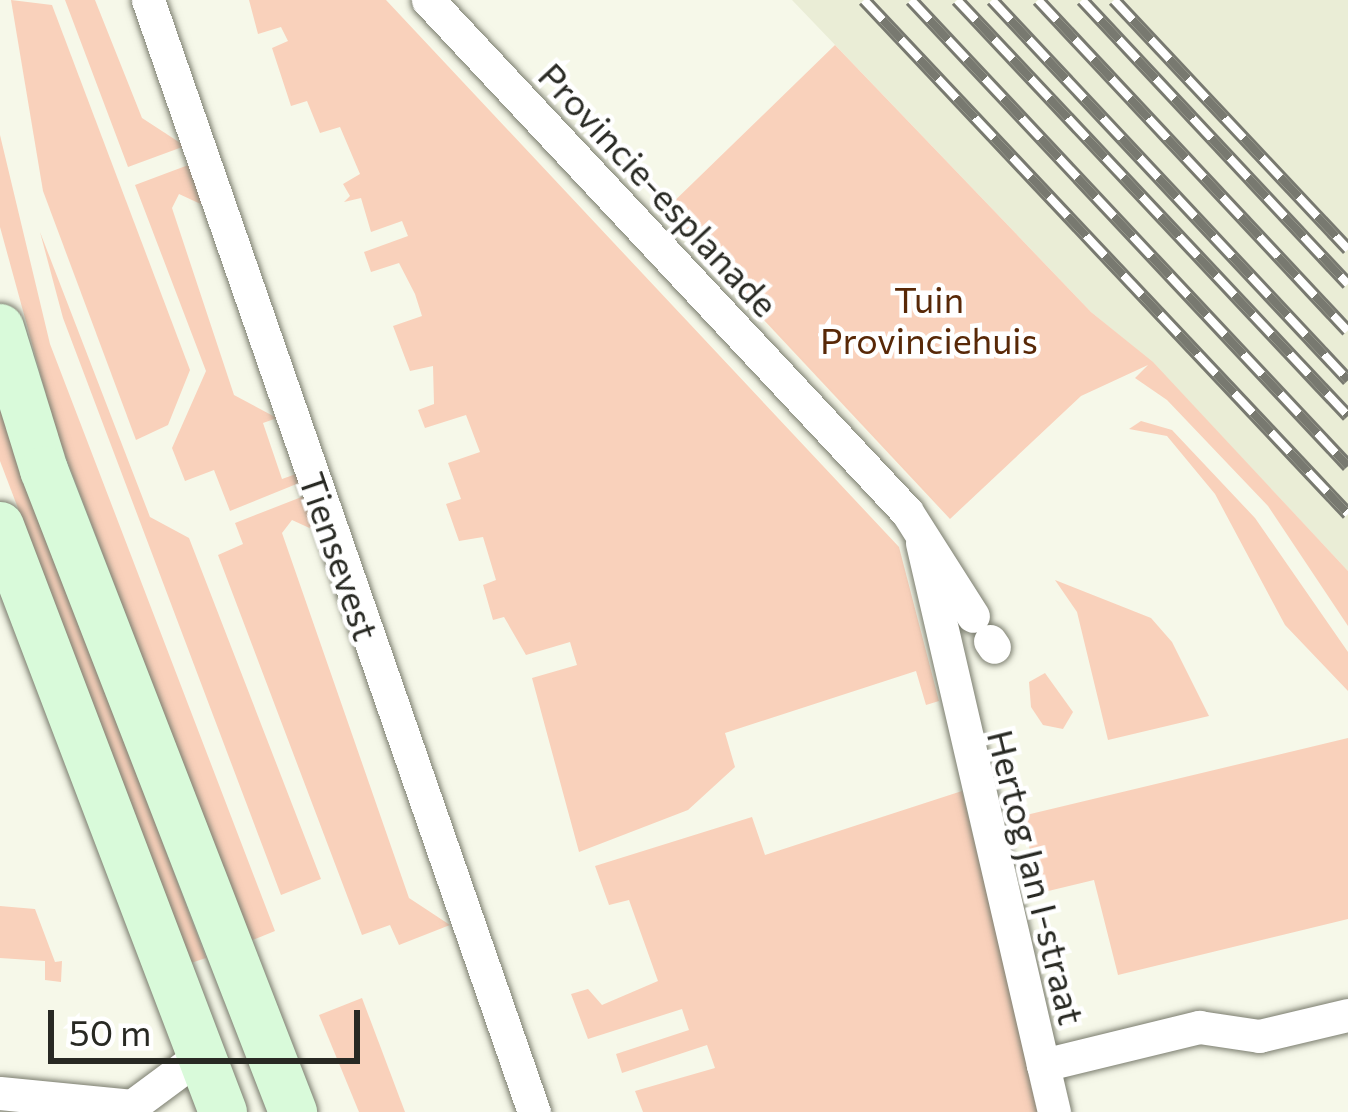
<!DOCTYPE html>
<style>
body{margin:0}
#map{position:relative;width:1348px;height:1112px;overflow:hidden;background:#f6f8e9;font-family:Commissioner,sans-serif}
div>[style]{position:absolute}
.built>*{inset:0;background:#eaedd6}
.green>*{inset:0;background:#f9d1bb}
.roads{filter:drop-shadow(0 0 3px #7b7d6f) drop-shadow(0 0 3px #7b7d6f)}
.minor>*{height:33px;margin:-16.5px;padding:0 16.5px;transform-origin:16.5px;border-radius:16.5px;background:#fff}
.secondary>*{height:48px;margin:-24px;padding:0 24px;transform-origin:24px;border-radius:24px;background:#d9fada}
.rail>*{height:14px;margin-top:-7px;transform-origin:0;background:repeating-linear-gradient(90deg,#fff 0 27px,#787970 0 54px);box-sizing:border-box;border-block:3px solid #787970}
span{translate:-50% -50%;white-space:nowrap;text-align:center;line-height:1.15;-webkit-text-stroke:9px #fff;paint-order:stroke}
.street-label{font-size:36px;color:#282923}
.park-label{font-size:36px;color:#582807}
.scale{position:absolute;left:48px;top:1010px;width:312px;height:54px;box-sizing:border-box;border:6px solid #282923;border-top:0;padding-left:15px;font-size:36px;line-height:42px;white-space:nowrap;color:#282923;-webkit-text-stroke:9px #fff;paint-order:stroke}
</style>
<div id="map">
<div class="built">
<div style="clip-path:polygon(792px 0,1348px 0,1348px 571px,1153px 363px,1091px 312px)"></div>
</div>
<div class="green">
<div style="clip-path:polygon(11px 0,52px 5px,190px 370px,168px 425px,136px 440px,43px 191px)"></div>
<div style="clip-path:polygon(65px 0,95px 0,142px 118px,185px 146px,128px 167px)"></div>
<div style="clip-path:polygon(249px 0,386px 0,899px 547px,939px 701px,926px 705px,916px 671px,725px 733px,735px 767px,688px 810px,579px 852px,532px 678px,577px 665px,570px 642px,526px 655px,504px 617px,493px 620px,483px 585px,496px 580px,483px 537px,459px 541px,446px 504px,461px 499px,448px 463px,480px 452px,466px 415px,425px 428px,418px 410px,434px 404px,433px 366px,410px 371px,393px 326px,422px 316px,415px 294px,399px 263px,371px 272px,364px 252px,408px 236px,402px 221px,371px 232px,361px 198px,344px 202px,350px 196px,343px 184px,360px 174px,340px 127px,320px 133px,307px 101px,291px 106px,272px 48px,288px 41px,281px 27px,258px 34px)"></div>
<div style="clip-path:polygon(835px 45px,1091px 312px,1153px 362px,1348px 571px,1348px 626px,1268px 506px,1167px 400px,1135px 378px,1148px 365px,1081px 396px,950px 519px,663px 212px)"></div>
<div style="clip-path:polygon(0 135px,50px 344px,275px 931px,250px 941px,56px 431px,0 227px)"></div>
<div style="clip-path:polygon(191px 164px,205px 206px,179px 194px,172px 208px,234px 395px,277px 418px,263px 423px,282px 479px,296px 474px,299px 483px,230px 511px,214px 470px,185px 481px,172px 448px,206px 371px,135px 185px)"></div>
<div style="clip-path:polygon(40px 232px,150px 517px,189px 538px,321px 879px,281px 895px,63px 318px)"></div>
<div style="clip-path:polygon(0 410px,206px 958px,191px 963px,0 461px)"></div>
<div style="clip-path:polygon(1141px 421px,1172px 430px,1255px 518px,1348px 652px,1348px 691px,1285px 625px,1215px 494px,1167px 436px,1129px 429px)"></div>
<div style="clip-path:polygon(304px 496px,316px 531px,292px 520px,282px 533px,409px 898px,450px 925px,399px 945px,390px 925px,362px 935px,218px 555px,243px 544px,235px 523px)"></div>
<div style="clip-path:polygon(1055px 580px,1151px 618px,1172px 642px,1209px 716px,1108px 740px,1077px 612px)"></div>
<div style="clip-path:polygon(1045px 673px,1073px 712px,1063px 729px,1043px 725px,1031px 707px,1029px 682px)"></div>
<div style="clip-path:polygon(1348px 738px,1348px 919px,1118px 975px,1094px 880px,1040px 893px,1022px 816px)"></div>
<div style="clip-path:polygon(962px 791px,1040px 1112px,643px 1112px,635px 1091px,715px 1068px,707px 1045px,622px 1073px,616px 1054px,689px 1030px,682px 1009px,588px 1039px,571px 994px,588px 989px,602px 1005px,658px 981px,629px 900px,609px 905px,595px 866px,752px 817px,765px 855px)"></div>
<div style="clip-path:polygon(0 906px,35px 909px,55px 962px,62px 961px,61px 982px,45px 980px,45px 961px,0 958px)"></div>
<div style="clip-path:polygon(362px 998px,405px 1112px,359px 1112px,319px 1015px)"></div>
</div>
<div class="roads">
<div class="minor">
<div style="left:148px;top:0;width:1177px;rotate:70.86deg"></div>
<div style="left:428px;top:0;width:701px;rotate:46.91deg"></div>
<div style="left:907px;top:512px;width:123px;rotate:57.6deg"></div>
<div style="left:922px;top:543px;width:536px;rotate:76.95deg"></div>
<div style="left:1043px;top:1065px;width:161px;rotate:-13.7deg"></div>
<div style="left:1199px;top:1027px;width:61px;rotate:8.5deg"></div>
<div style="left:1259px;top:1036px;width:91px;rotate:-13.3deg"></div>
<div style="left:990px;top:641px;width:7px;rotate:56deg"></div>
<div style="left:1043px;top:1065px;width:48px;rotate:76.8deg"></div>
<div style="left:0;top:1093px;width:133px;rotate:5.6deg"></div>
<div style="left:132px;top:1106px;width:86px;rotate:-36.5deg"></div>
</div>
<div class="secondary">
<div style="left:0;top:328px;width:149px;rotate:72.8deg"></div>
<div style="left:44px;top:470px;width:689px;rotate:68.8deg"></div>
<div style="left:0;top:526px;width:627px;rotate:69.17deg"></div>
</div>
</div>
<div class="rail">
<div style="left:864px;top:0;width:706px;rotate:46.72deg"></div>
<div style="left:911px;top:0;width:639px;rotate:46.84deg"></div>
<div style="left:957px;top:0;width:571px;rotate:46.77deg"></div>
<div style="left:992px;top:0;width:521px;rotate:46.87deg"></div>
<div style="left:1038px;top:0;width:453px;rotate:46.9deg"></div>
<div style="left:1082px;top:0;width:389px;rotate:46.9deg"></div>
<div style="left:1114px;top:0;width:342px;rotate:46.8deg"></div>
</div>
<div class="street-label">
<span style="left:659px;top:189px;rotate:47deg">Provincie-esplanade</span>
<span style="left:340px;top:556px;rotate:71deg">Tiensevest</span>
<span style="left:1037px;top:877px;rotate:76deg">Hertog Jan I-straat</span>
</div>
<div class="park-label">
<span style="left:929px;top:319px">Tuin<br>Provinciehuis</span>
</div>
<div class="scale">50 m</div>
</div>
